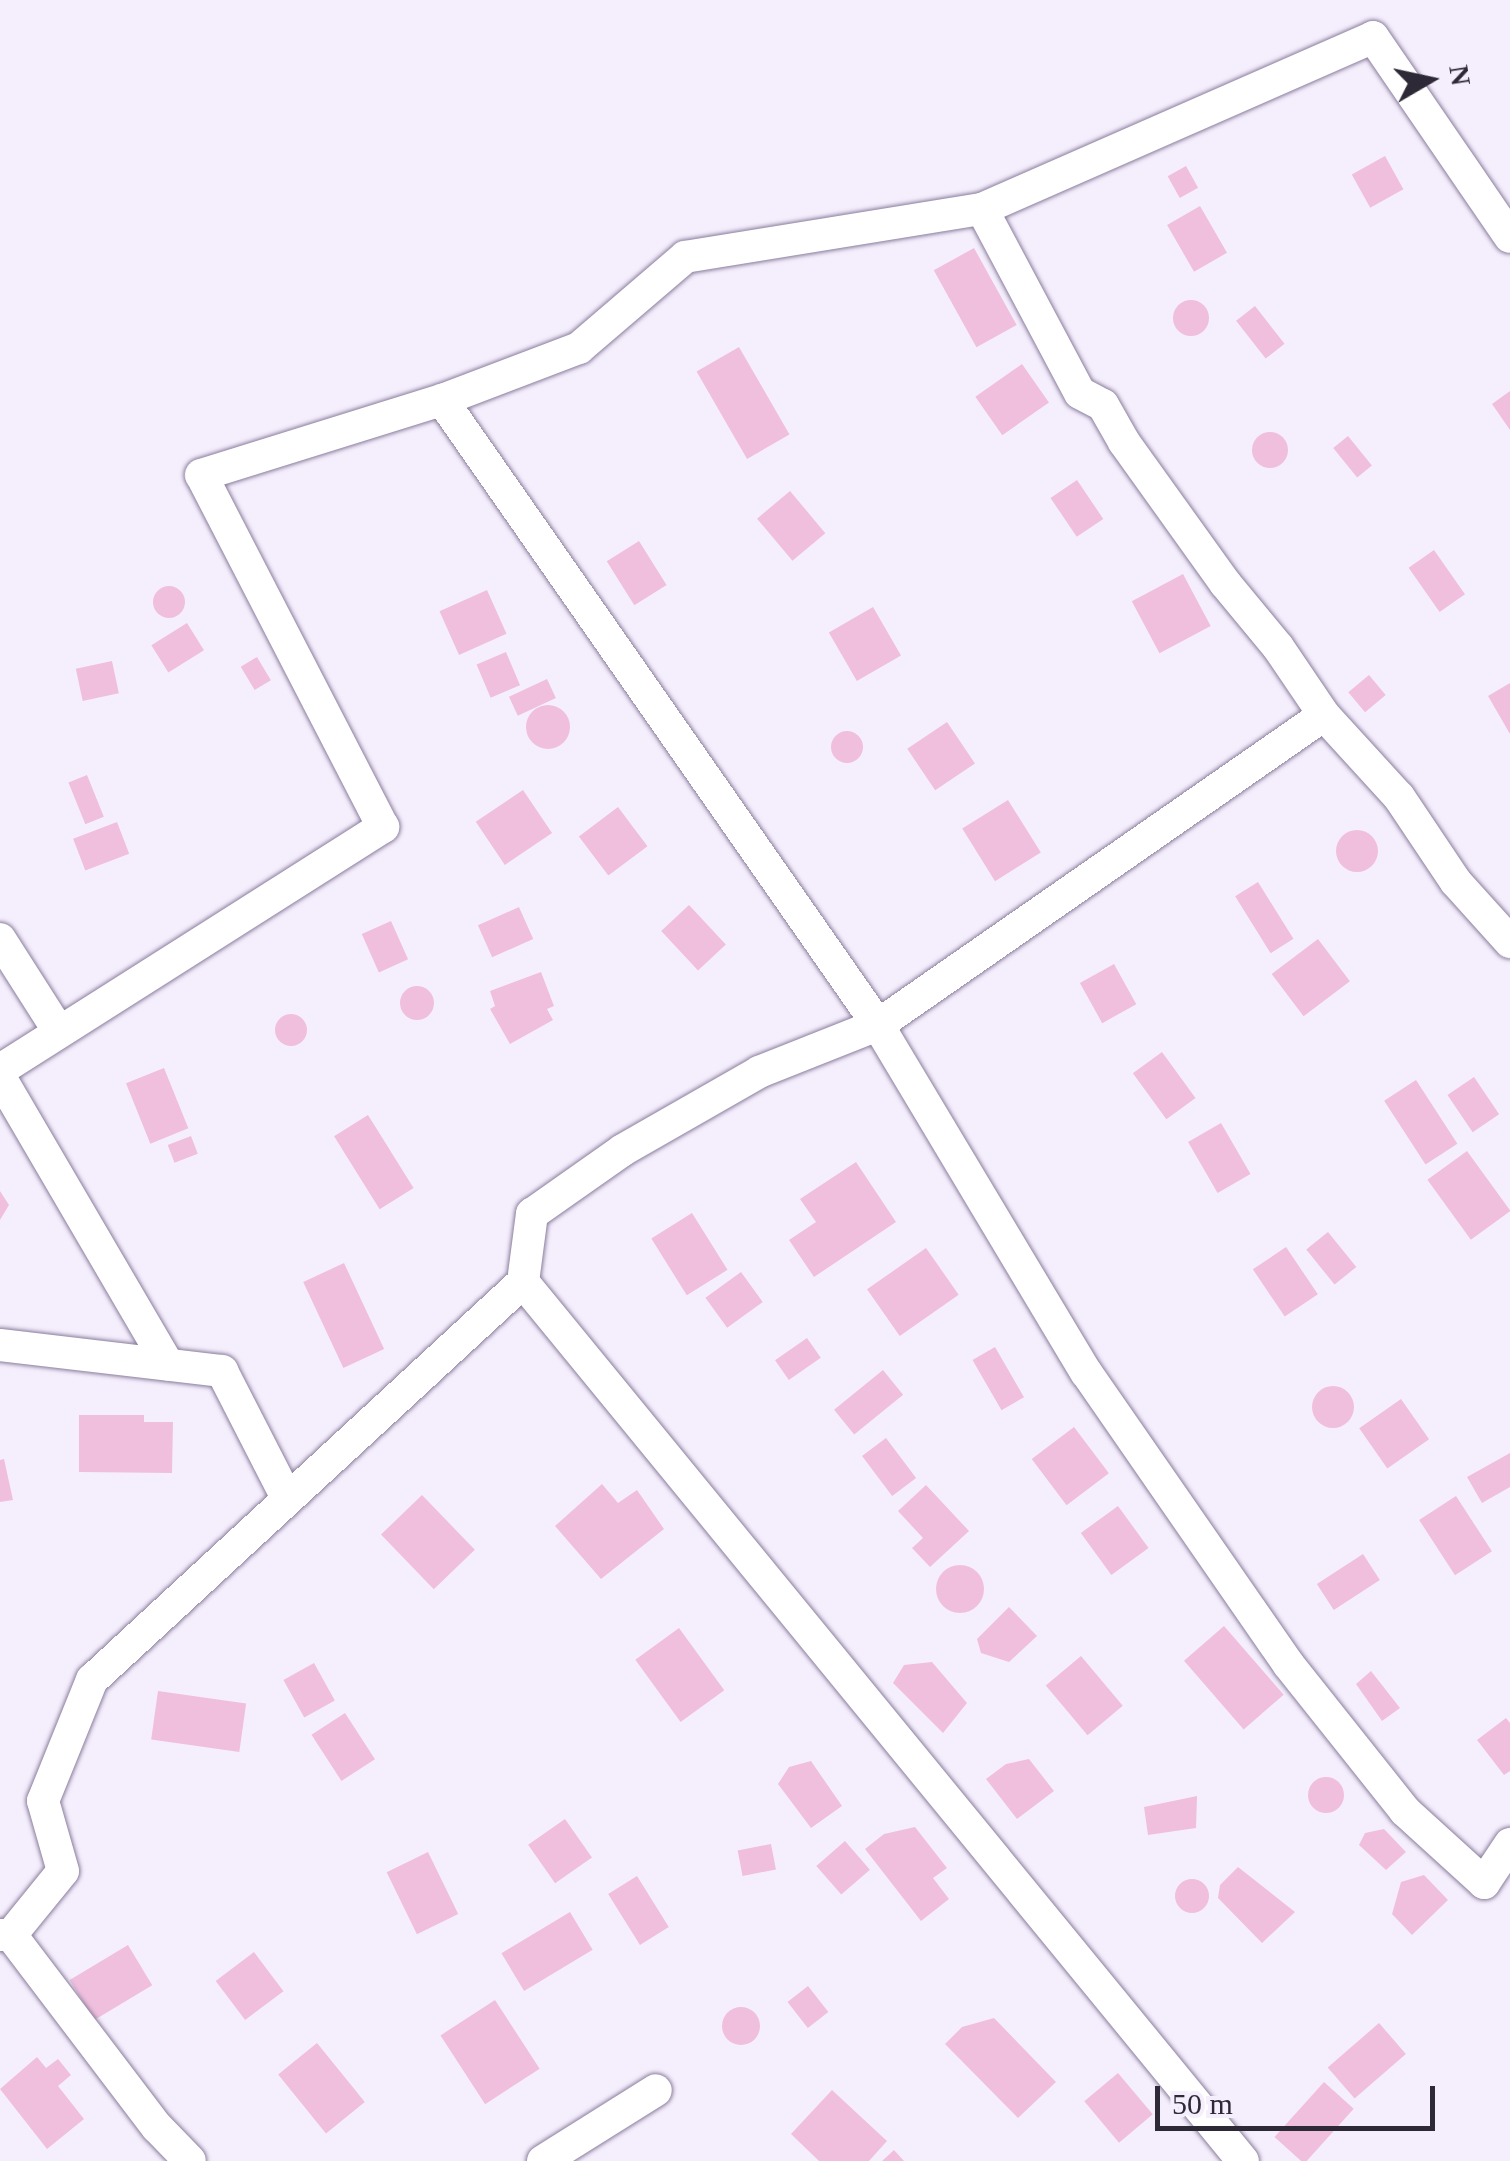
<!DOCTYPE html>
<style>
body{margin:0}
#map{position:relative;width:1510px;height:2161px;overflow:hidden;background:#f5effd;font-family:Georgia,serif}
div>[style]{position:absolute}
.building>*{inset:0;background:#f0bfde;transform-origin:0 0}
.round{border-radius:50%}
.roads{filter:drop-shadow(0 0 2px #8a7d9d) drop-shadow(0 0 2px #8a7d9d)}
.minor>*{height:32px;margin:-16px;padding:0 16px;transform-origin:16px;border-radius:16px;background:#fff}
span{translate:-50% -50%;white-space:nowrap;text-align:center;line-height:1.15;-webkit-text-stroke:8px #f5effd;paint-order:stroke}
.north{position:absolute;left:1380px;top:30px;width:100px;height:100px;-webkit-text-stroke:8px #f5effd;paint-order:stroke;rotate:81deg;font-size:28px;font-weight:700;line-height:40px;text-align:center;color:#2e2936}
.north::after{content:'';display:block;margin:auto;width:35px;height:45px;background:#2e2936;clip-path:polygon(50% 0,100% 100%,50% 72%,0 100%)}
.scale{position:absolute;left:1155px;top:2086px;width:280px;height:45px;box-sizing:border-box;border:5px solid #2e2936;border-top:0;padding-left:12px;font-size:30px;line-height:35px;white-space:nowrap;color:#2e2936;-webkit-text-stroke:8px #f5effd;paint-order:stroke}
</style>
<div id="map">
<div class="building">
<div style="left:1385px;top:156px;width:38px;height:38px;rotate:61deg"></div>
<div style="left:1186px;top:166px;width:25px;height:21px;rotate:61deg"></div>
<div style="left:1200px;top:206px;width:54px;height:38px;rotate:60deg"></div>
<div style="left:974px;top:248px;width:88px;height:46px;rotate:61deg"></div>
<div class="round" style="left:1173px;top:300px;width:36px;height:36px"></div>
<div style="left:1255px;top:306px;width:48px;height:24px;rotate:52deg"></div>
<div style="left:739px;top:347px;width:101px;height:49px;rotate:60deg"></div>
<div style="left:1022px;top:364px;width:47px;height:57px;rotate:55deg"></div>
<div style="clip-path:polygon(1510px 391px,1510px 430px,1492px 404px)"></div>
<div class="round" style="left:1252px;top:432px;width:36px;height:36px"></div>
<div style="left:1348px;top:436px;width:38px;height:19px;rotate:51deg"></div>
<div style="left:1077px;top:480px;width:47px;height:32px;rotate:56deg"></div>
<div style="left:790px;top:491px;width:55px;height:43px;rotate:50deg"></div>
<div style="left:639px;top:541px;width:52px;height:38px;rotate:58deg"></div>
<div style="left:1434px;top:550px;width:54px;height:31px;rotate:55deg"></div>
<div style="left:1183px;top:574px;width:59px;height:58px;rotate:62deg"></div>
<div class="round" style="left:153px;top:586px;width:32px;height:32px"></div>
<div style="left:487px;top:590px;width:48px;height:52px;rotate:66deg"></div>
<div style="left:873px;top:607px;width:56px;height:51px;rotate:60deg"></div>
<div style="left:187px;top:623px;width:32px;height:42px;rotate:58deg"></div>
<div style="left:506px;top:652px;width:36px;height:32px;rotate:67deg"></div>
<div style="left:257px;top:657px;width:27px;height:19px;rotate:59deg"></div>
<div style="left:112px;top:661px;width:33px;height:37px;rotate:78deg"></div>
<div style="left:1369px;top:675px;width:26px;height:27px;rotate:50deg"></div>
<div style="left:547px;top:679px;width:21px;height:42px;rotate:65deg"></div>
<div style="clip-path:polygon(1510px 683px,1510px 734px,1488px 696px)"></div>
<div class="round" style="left:526px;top:705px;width:44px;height:44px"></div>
<div style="left:947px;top:722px;width:50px;height:48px;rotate:56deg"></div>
<div class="round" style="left:831px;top:731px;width:32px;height:32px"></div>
<div style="left:87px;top:775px;width:45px;height:20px;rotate:68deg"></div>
<div style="left:523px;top:790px;width:52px;height:57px;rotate:56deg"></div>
<div style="left:1008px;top:800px;width:62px;height:54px;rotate:58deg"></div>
<div style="left:618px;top:807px;width:49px;height:49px;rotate:53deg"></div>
<div style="left:117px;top:822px;width:34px;height:47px;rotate:69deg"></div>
<div class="round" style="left:1336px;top:830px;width:42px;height:42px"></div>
<div style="left:1258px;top:882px;width:67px;height:27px;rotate:58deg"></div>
<div style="left:689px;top:905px;width:54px;height:38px;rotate:47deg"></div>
<div style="left:519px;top:907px;width:35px;height:45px;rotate:66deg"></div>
<div style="left:391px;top:921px;width:42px;height:32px;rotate:66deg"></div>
<div style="left:1318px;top:939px;width:53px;height:58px;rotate:53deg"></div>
<div style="left:1114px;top:964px;width:46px;height:39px;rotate:61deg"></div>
<div style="clip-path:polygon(541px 972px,554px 1006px,547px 1009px,553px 1020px,510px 1044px,490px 1009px,495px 1006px,490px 991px)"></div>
<div class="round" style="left:400px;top:986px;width:34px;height:34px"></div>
<div class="round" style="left:275px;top:1014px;width:32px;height:32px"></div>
<div style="left:1162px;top:1052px;width:57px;height:36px;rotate:54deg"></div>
<div style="left:164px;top:1068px;width:65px;height:41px;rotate:68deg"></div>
<div style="left:1474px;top:1077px;width:45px;height:32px;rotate:56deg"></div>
<div style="left:1416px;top:1080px;width:76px;height:38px;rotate:57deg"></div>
<div style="left:368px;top:1115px;width:86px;height:40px;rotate:58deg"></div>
<div style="left:1221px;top:1123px;width:59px;height:38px;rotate:60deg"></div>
<div style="left:191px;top:1136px;width:19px;height:25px;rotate:69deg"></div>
<div style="left:1467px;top:1151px;width:74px;height:49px;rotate:54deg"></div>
<div style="clip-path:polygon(856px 1162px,896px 1222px,814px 1277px,789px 1240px,816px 1222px,800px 1199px)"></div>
<div style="clip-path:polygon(0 1191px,9px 1205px,0 1220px)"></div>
<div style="left:692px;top:1213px;width:67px;height:48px;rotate:58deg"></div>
<div style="left:1328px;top:1232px;width:45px;height:28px;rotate:51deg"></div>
<div style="left:1286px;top:1247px;width:57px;height:40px;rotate:56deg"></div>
<div style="left:926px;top:1248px;width:57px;height:72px;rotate:55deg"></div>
<div style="left:344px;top:1263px;width:95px;height:45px;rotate:65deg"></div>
<div style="left:741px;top:1272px;width:37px;height:44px;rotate:54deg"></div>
<div style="left:807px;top:1338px;width:24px;height:39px;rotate:55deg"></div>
<div style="left:995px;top:1347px;width:58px;height:26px;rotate:60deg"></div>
<div style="left:883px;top:1370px;width:32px;height:63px;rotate:51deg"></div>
<div class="round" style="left:1312px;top:1386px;width:42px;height:42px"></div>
<div style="left:1401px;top:1399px;width:49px;height:51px;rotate:55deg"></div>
<div style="clip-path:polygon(79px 1415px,144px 1415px,144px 1422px,173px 1422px,172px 1473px,79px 1472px)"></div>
<div style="left:1074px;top:1427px;width:58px;height:53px;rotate:53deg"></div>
<div style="left:886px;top:1438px;width:50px;height:30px;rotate:53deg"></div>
<div style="clip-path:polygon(1510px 1453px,1510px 1487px,1482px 1503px,1467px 1477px)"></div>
<div style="clip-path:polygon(4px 1459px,13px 1500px,0 1502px,0 1460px)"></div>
<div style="clip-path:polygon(602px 1484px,618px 1503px,637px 1490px,664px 1529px,601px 1579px,555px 1526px)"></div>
<div style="clip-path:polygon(926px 1485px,969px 1531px,930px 1567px,912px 1548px,923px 1538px,898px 1511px)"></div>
<div style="left:422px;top:1495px;width:76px;height:57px;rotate:46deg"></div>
<div style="left:1456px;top:1496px;width:66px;height:44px;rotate:57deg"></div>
<div style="left:1118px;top:1506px;width:52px;height:46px;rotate:54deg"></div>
<div style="left:1363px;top:1554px;width:31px;height:55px;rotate:57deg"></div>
<div class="round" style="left:936px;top:1565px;width:48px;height:48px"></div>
<div style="clip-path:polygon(1009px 1607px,1037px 1636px,1009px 1662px,981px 1653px,977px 1639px)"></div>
<div style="left:1224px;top:1626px;width:91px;height:53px;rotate:49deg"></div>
<div style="left:679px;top:1628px;width:77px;height:54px;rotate:54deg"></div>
<div style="left:1081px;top:1656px;width:65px;height:46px;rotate:50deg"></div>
<div style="clip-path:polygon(932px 1662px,967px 1703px,943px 1733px,893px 1683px,904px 1665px)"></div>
<div style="left:314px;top:1663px;width:43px;height:35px;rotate:61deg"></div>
<div style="clip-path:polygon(1371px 1671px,1400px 1708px,1382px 1721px,1356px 1684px)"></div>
<div style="left:158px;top:1691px;width:89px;height:49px;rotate:8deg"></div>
<div style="left:345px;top:1713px;width:55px;height:40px;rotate:57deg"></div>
<div style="clip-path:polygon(1506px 1718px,1510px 1723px,1510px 1771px,1504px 1775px,1477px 1740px)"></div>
<div style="clip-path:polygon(1029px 1759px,1054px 1791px,1017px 1819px,986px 1779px,1006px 1764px)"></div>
<div style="clip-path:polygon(811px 1761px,842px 1806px,811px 1828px,778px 1784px,789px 1767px)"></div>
<div class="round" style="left:1308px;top:1777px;width:36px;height:36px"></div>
<div style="clip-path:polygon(1197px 1796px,1196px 1828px,1148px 1835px,1144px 1807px)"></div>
<div style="left:565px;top:1819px;width:47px;height:45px;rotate:55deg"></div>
<div style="clip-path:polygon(915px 1827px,947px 1868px,933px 1878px,949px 1899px,921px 1921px,865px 1849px,884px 1834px)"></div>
<div style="clip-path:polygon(1384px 1829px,1406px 1852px,1386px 1870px,1359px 1845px,1365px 1833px)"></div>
<div style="left:845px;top:1841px;width:38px;height:38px;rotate:49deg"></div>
<div style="left:771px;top:1844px;width:26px;height:34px;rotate:79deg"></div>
<div style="left:428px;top:1852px;width:69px;height:46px;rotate:64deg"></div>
<div style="clip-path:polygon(1238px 1867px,1295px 1912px,1262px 1943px,1218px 1898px,1220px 1885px)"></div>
<div style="clip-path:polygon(1424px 1875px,1448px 1900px,1412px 1935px,1392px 1914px,1401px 1882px)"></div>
<div style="left:637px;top:1876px;width:60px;height:34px;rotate:58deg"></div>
<div class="round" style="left:1175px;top:1879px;width:34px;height:34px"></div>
<div style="left:570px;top:1912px;width:44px;height:80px;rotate:59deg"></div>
<div style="left:128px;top:1945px;width:47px;height:68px;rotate:59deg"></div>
<div style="left:254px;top:1952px;width:49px;height:48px;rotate:53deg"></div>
<div style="left:808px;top:1986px;width:33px;height:26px;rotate:52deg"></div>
<div style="left:495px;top:2000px;width:82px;height:65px;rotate:57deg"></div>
<div class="round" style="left:722px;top:2007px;width:38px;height:38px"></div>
<div style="clip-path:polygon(994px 2018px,1056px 2082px,1018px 2118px,945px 2044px,962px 2027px)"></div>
<div style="left:1379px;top:2023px;width:41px;height:68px;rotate:49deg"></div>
<div style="left:317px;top:2043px;width:76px;height:50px;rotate:51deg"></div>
<div style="clip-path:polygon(37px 2057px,46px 2068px,58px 2059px,71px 2075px,58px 2086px,84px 2119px,47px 2149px,0 2089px)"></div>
<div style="left:1118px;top:2073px;width:54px;height:44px;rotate:50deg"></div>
<div style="left:1324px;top:2082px;width:40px;height:74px;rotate:42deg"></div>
<div style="clip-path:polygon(832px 2090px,887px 2141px,869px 2161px,819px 2161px,791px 2134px)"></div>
<div style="clip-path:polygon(894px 2150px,904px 2161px,882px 2161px)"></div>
</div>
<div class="roads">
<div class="minor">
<div style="left:982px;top:209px;width:208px;rotate:62deg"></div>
<div style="left:1080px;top:393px;width:26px;rotate:28deg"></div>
<div style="left:1103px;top:405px;width:43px;rotate:60.4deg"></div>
<div style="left:1124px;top:442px;width:173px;rotate:54.4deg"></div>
<div style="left:1225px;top:583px;width:83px;rotate:50.4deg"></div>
<div style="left:1278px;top:647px;width:82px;rotate:55.9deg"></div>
<div style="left:1324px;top:715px;width:111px;rotate:47.6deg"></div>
<div style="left:1399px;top:797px;width:102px;rotate:56.2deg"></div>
<div style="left:1456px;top:882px;width:81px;rotate:48deg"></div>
<div style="left:442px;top:400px;width:762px;rotate:55.1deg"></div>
<div style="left:878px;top:1025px;width:405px;rotate:59.1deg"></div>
<div style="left:1086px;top:1372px;width:356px;rotate:55.3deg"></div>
<div style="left:1289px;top:1665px;width:186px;rotate:51.5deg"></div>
<div style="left:1405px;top:1811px;width:107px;rotate:42.3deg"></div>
<div style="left:1484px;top:1883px;width:47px;rotate:-56.3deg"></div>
<div style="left:0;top:939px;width:108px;rotate:57.5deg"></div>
<div style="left:0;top:1070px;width:454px;rotate:-32.4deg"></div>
<div style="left:383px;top:827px;width:396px;rotate:-117.3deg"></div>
<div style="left:201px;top:475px;width:252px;rotate:-17.3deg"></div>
<div style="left:442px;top:400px;width:147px;rotate:-20.8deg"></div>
<div style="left:579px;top:348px;width:140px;rotate:-40.6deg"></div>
<div style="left:685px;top:257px;width:301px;rotate:-9.2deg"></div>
<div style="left:982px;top:209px;width:427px;rotate:-23.7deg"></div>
<div style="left:1373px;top:37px;width:242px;rotate:55.6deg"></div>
<div style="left:0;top:1077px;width:333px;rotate:59.7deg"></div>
<div style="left:523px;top:1282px;width:1136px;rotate:50.68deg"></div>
<div style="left:0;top:1345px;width:224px;rotate:6.7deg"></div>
<div style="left:222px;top:1371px;width:143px;rotate:62.9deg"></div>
<div style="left:0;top:1935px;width:11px"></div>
<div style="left:11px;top:1935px;width:82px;rotate:-50.9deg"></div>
<div style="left:63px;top:1871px;width:73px;rotate:-105.9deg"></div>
<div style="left:43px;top:1801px;width:131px;rotate:-68deg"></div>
<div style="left:92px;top:1680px;width:587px;rotate:-42.72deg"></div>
<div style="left:523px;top:1282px;width:69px;rotate:-82.5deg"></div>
<div style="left:532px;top:1214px;width:111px;rotate:-35.1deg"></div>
<div style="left:623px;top:1150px;width:157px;rotate:-29.8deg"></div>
<div style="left:759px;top:1072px;width:128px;rotate:-21.6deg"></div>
<div style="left:878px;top:1025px;width:543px;rotate:-34.8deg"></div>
<div style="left:11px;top:1935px;width:241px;rotate:52.8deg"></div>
<div style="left:157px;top:2127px;width:47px;rotate:45.9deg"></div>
<div style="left:543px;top:2161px;width:133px;rotate:-32.1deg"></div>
</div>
</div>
<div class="north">N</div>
<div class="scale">50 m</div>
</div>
